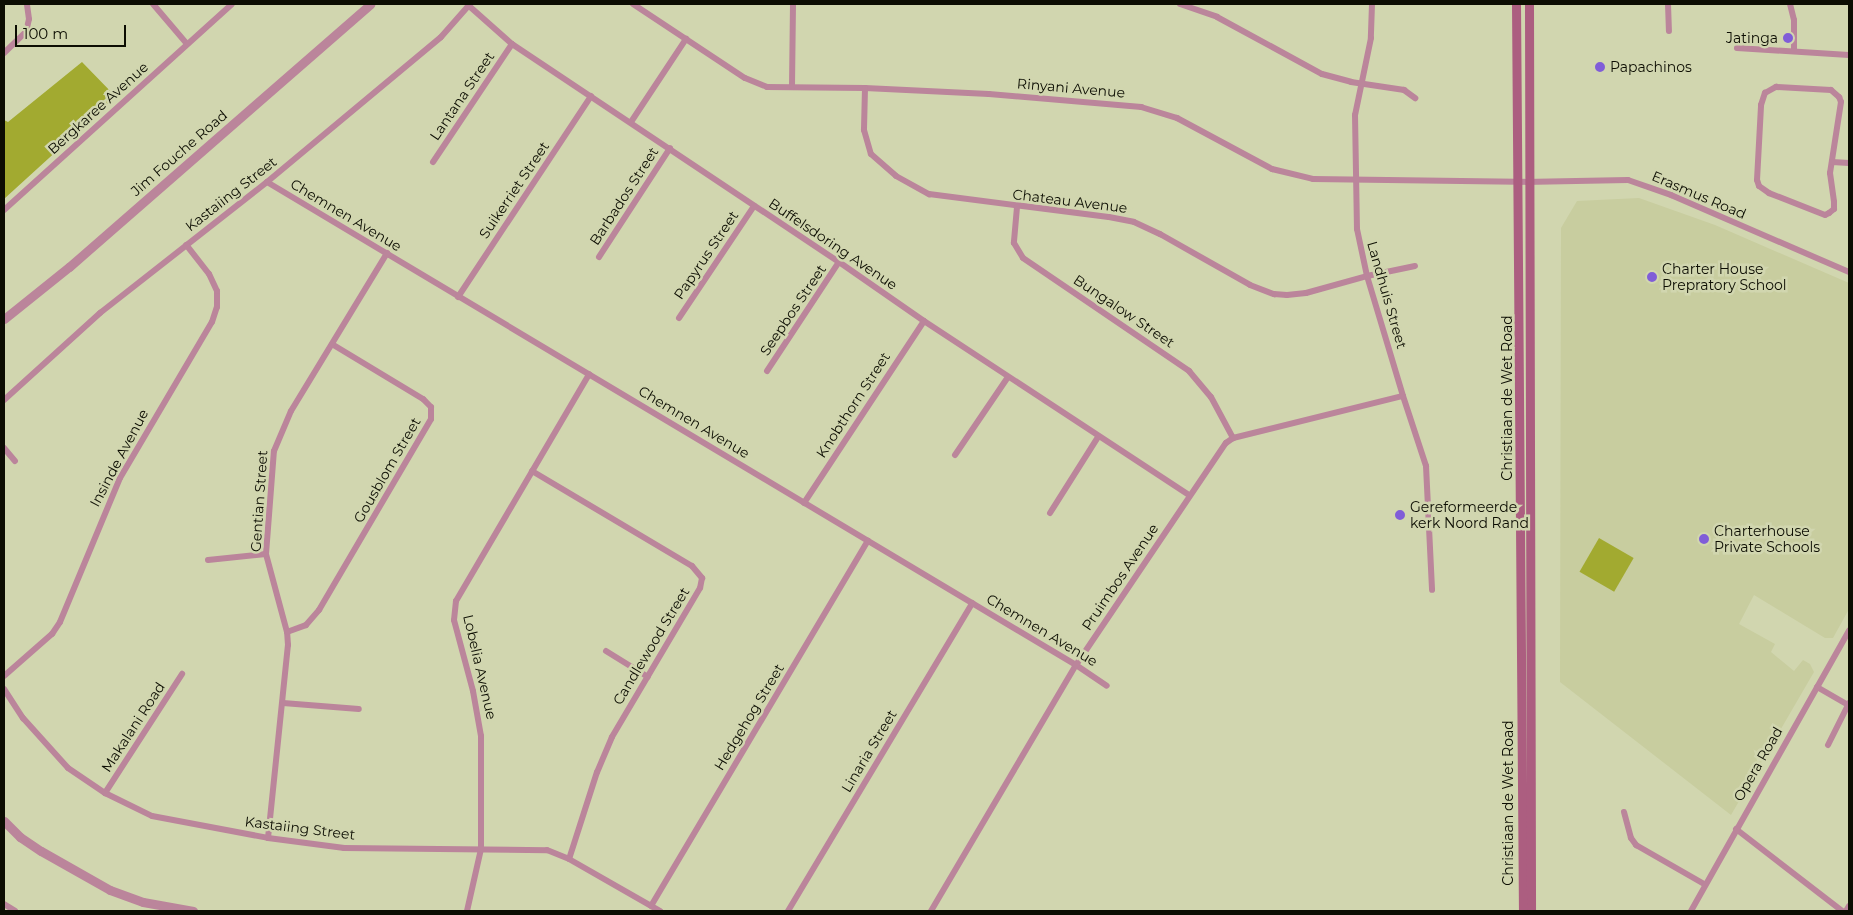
<!DOCTYPE html>
<style>
body{margin:0}
#map{position:relative;width:1853px;height:915px;overflow:hidden;background:#d1d6af;font-family:Montserrat,sans-serif}
div>[style]{position:absolute}
.built>*{inset:0;background:#c8cd9f}
.green>*{inset:0;background:#a2aa30;transform-origin:0 0}
.minor>*{height:6px;margin:-3px;padding:0 3px;transform-origin:3px;border-radius:3px;background:#bb859b}
.tertiary>*{height:9px;margin:-4.5px;padding:0 4.5px;transform-origin:4.5px;border-radius:4.5px;background:#bb859b}
.secondary>*{height:9px;margin:-4.5px;padding:0 4.5px;transform-origin:4.5px;border-radius:4.5px;background:#ac5e80}
.dots>*{width:14px;height:14px;translate:-50% -50%;box-sizing:border-box;border:2px solid #d1d6af;border-radius:50%}
span{translate:-50% -50%;white-space:nowrap;text-align:center;line-height:1.15;-webkit-text-stroke:5px #d1d6af;paint-order:stroke}
.poi-label{font-size:14px;color:#0c0d02}
.right{translate:-100% -50%;text-align:right}
.left{translate:0 -50%;text-align:left}
.street-label{font-size:14px;color:#0c0d02}
.frame{position:absolute;inset:0;border:5px solid #0c0d02;pointer-events:none}
.scale{position:absolute;left:15px;top:25px;width:111px;height:22px;box-sizing:border-box;border:2px solid #0c0d02;border-top:0;padding-left:6px;font-size:15px;line-height:18px;white-space:nowrap;color:#0c0d02;-webkit-text-stroke:4px #d1d6af;paint-order:stroke}
</style>
<div id="map">
<div class="built">
<div style="clip-path:polygon(1639px 198px,1715px 225px,1849px 283px,1849px 609px,1833px 638px,1825px 638px,1754px 595px,1739px 624px,1775px 644px,1771px 652px,1794px 671px,1803px 660px,1810px 664px,1814px 672px,1731px 815px,1560px 682px,1561px 228px,1577px 201px)"></div>
</div>
<div class="green">
<div style="clip-path:polygon(82px 62px,116px 97px,4px 199px,4px 120px,8px 122px)"></div>
<div style="left:1599px;top:538px;width:40px;height:39px;rotate:30deg"></div>
</div>
<div class="minor">
<div style="left:153px;top:4px;width:52px;rotate:49.6deg"></div>
<div style="left:633px;top:4px;width:134px;rotate:33.5deg"></div>
<div style="left:745px;top:78px;width:24px;rotate:22deg"></div>
<div style="left:767px;top:87px;width:98px;rotate:0.6deg"></div>
<div style="left:865px;top:88px;width:124px;rotate:2.8deg"></div>
<div style="left:989px;top:94px;width:153px;rotate:4.9deg"></div>
<div style="left:1141px;top:107px;width:38px;rotate:17deg"></div>
<div style="left:1177px;top:118px;width:108px;rotate:28.2deg"></div>
<div style="left:1272px;top:169px;width:42px;rotate:13.7deg"></div>
<div style="left:1313px;top:179px;width:204px;rotate:0.8deg"></div>
<div style="left:1517px;top:182px;width:111px;rotate:-1deg"></div>
<div style="left:1628px;top:180px;width:46px;rotate:19.2deg"></div>
<div style="left:1671px;top:195px;width:194px;rotate:23.4deg"></div>
<div style="left:1180px;top:4px;width:39px;rotate:19deg"></div>
<div style="left:1217px;top:17px;width:119px;rotate:28.5deg"></div>
<div style="left:1322px;top:74px;width:30px;rotate:15deg"></div>
<div style="left:1351px;top:82px;width:54px;rotate:8.6deg"></div>
<div style="left:1404px;top:90px;width:14px;rotate:36deg"></div>
<div style="left:1372px;top:4px;width:34px;rotate:92deg"></div>
<div style="left:1371px;top:38px;width:79px;rotate:101.7deg"></div>
<div style="left:1355px;top:115px;width:114px;rotate:89deg"></div>
<div style="left:1357px;top:229px;width:48px;rotate:78deg"></div>
<div style="left:1367px;top:276px;width:125px;rotate:73.3deg"></div>
<div style="left:1403px;top:396px;width:74px;rotate:71.8deg"></div>
<div style="left:1426px;top:466px;width:124px;rotate:87.2deg"></div>
<div style="left:1668px;top:4px;width:27px;rotate:88deg"></div>
<div style="left:1790px;top:4px;width:16px;rotate:76deg"></div>
<div style="left:1794px;top:20px;width:31px;rotate:90deg"></div>
<div style="left:468px;top:5px;width:59px;rotate:41.6deg"></div>
<div style="left:512px;top:44px;width:393px;rotate:33.7deg"></div>
<div style="left:839px;top:262px;width:103px;rotate:34.8deg"></div>
<div style="left:924px;top:321px;width:317px;rotate:33.3deg"></div>
<div style="left:1737px;top:48px;width:112px;rotate:3.6deg"></div>
<div style="left:4px;top:53px;width:30px;rotate:-44deg"></div>
<div style="left:26px;top:32px;width:13px;rotate:-77deg"></div>
<div style="left:29px;top:19px;width:15px;rotate:-98deg"></div>
<div style="left:792px;top:86px;width:82px;rotate:-89.3deg"></div>
<div style="left:1776px;top:87px;width:55px;rotate:3.1deg"></div>
<div style="left:1831px;top:90px;width:11px;rotate:41deg"></div>
<div style="left:1839px;top:97px;width:5px;rotate:68deg"></div>
<div style="left:1841px;top:102px;width:72px;rotate:98.8deg"></div>
<div style="left:1830px;top:173px;width:29px;rotate:82deg"></div>
<div style="left:1834px;top:202px;width:7px;rotate:90deg"></div>
<div style="left:1834px;top:209px;width:6px;rotate:141deg"></div>
<div style="left:1829px;top:213px;width:4px;rotate:153deg"></div>
<div style="left:1825px;top:215px;width:60px;rotate:-158.6deg"></div>
<div style="left:1769px;top:193px;width:12px;rotate:-145deg"></div>
<div style="left:1759px;top:186px;width:6px;rotate:-108deg"></div>
<div style="left:1757px;top:180px;width:75px;rotate:-86.9deg"></div>
<div style="left:1761px;top:105px;width:13px;rotate:-72deg"></div>
<div style="left:1765px;top:93px;width:13px;rotate:-29deg"></div>
<div style="left:865px;top:88px;width:42px;rotate:91.4deg"></div>
<div style="left:864px;top:130px;width:25px;rotate:74deg"></div>
<div style="left:871px;top:154px;width:33px;rotate:41deg"></div>
<div style="left:896px;top:176px;width:38px;rotate:29deg"></div>
<div style="left:929px;top:194px;width:181px;rotate:7.3deg"></div>
<div style="left:1109px;top:217px;width:25px;rotate:11deg"></div>
<div style="left:1134px;top:222px;width:29px;rotate:25deg"></div>
<div style="left:1160px;top:234px;width:103px;rotate:29.5deg"></div>
<div style="left:1250px;top:285px;width:26px;rotate:21deg"></div>
<div style="left:1274px;top:294px;width:13px;rotate:4deg"></div>
<div style="left:1287px;top:295px;width:19px;rotate:-6deg"></div>
<div style="left:1306px;top:293px;width:63px;rotate:-15.6deg"></div>
<div style="left:1367px;top:276px;width:49px;rotate:-11.8deg"></div>
<div style="left:631px;top:122px;width:100px;rotate:-56.5deg"></div>
<div style="left:433px;top:162px;width:142px;rotate:-56.2deg"></div>
<div style="left:1832px;top:162px;width:17px;rotate:3deg"></div>
<div style="left:267px;top:182px;width:942px;rotate:30.84deg"></div>
<div style="left:1076px;top:665px;width:37px;rotate:34deg"></div>
<div style="left:1017px;top:207px;width:36px;rotate:95deg"></div>
<div style="left:1014px;top:243px;width:17px;rotate:59deg"></div>
<div style="left:1023px;top:258px;width:201px;rotate:34.2deg"></div>
<div style="left:1189px;top:371px;width:34px;rotate:50deg"></div>
<div style="left:1211px;top:397px;width:47px;rotate:61.8deg"></div>
<div style="left:4px;top:210px;width:307px;rotate:-42.1deg"></div>
<div style="left:599px;top:257px;width:130px;rotate:-56.9deg"></div>
<div style="left:458px;top:297px;width:241px;rotate:-56.5deg"></div>
<div style="left:679px;top:318px;width:135px;rotate:-56.2deg"></div>
<div style="left:767px;top:371px;width:131px;rotate:-56.6deg"></div>
<div style="left:4px;top:400px;width:130px;rotate:-42.2deg"></div>
<div style="left:100px;top:313px;width:212px;rotate:-38.1deg"></div>
<div style="left:267px;top:182px;width:226px;rotate:-39.8deg"></div>
<div style="left:441px;top:37px;width:44px;rotate:-48.7deg"></div>
<div style="left:4px;top:448px;width:17px;rotate:50deg"></div>
<div style="left:955px;top:455px;width:94px;rotate:-55.8deg"></div>
<div style="left:532px;top:471px;width:186px;rotate:30.7deg"></div>
<div style="left:692px;top:566px;width:16px;rotate:50deg"></div>
<div style="left:702px;top:578px;width:10px;rotate:101deg"></div>
<div style="left:700px;top:588px;width:173px;rotate:120.6deg"></div>
<div style="left:612px;top:737px;width:38px;rotate:113deg"></div>
<div style="left:597px;top:772px;width:91px;rotate:107.8deg"></div>
<div style="left:804px;top:503px;width:218px;rotate:-56.6deg"></div>
<div style="left:1050px;top:513px;width:90px;rotate:-57.7deg"></div>
<div style="left:208px;top:560px;width:58px;rotate:-5.9deg"></div>
<div style="left:287px;top:632px;width:20px;rotate:-20deg"></div>
<div style="left:306px;top:625px;width:20px;rotate:-49deg"></div>
<div style="left:319px;top:610px;width:221px;rotate:-59.6deg"></div>
<div style="left:431px;top:419px;width:12px;rotate:-90deg"></div>
<div style="left:431px;top:407px;width:11px;rotate:-135deg"></div>
<div style="left:423px;top:399px;width:106px;rotate:-148.9deg"></div>
<div style="left:606px;top:651px;width:49px;rotate:31.8deg"></div>
<div style="left:4px;top:676px;width:64px;rotate:-41.2deg"></div>
<div style="left:52px;top:634px;width:14px;rotate:-56deg"></div>
<div style="left:60px;top:622px;width:156px;rotate:-67.4deg"></div>
<div style="left:120px;top:478px;width:181px;rotate:-59.5deg"></div>
<div style="left:212px;top:322px;width:16px;rotate:-72deg"></div>
<div style="left:217px;top:307px;width:16px;rotate:-90deg"></div>
<div style="left:217px;top:291px;width:19px;rotate:-115deg"></div>
<div style="left:209px;top:274px;width:37px;rotate:-128deg"></div>
<div style="left:1817px;top:687px;width:36px;rotate:30deg"></div>
<div style="left:4px;top:689px;width:35px;rotate:57deg"></div>
<div style="left:23px;top:718px;width:67px;rotate:48deg"></div>
<div style="left:68px;top:768px;width:45px;rotate:34deg"></div>
<div style="left:105px;top:793px;width:52px;rotate:26.1deg"></div>
<div style="left:152px;top:816px;width:118px;rotate:10.7deg"></div>
<div style="left:268px;top:838px;width:77px;rotate:7.5deg"></div>
<div style="left:344px;top:848px;width:203px;rotate:0.6deg"></div>
<div style="left:547px;top:850px;width:24px;rotate:22deg"></div>
<div style="left:569px;top:859px;width:105px;rotate:29.7deg"></div>
<div style="left:283px;top:703px;width:76px;rotate:4.5deg"></div>
<div style="left:1828px;top:745px;width:47px;rotate:-63.4deg"></div>
<div style="left:105px;top:793px;width:142px;rotate:-57.1deg"></div>
<div style="left:1624px;top:812px;width:27px;rotate:75deg"></div>
<div style="left:1631px;top:838px;width:9px;rotate:54deg"></div>
<div style="left:1636px;top:845px;width:78px;rotate:29.8deg"></div>
<div style="left:1736px;top:829px;width:134px;rotate:37.7deg"></div>
<div style="left:268px;top:838px;width:194px;rotate:-84.1deg"></div>
<div style="left:288px;top:645px;width:13px;rotate:-94deg"></div>
<div style="left:287px;top:632px;width:81px;rotate:-105.1deg"></div>
<div style="left:266px;top:554px;width:103px;rotate:-85.6deg"></div>
<div style="left:274px;top:451px;width:43px;rotate:-67deg"></div>
<div style="left:291px;top:411px;width:185px;rotate:-58.7deg"></div>
<div style="left:4px;top:904px;width:13px;rotate:32deg"></div>
<div style="left:651px;top:906px;width:425px;rotate:-59.3deg"></div>
<div style="left:467px;top:911px;width:64px;rotate:-77.3deg"></div>
<div style="left:481px;top:849px;width:113px;rotate:-90deg"></div>
<div style="left:481px;top:736px;width:46px;rotate:-100.1deg"></div>
<div style="left:473px;top:691px;width:73px;rotate:-105deg"></div>
<div style="left:454px;top:620px;width:19px;rotate:-84deg"></div>
<div style="left:456px;top:601px;width:263px;rotate:-59.6deg"></div>
<div style="left:788px;top:911px;width:359px;rotate:-59.1deg"></div>
<div style="left:931px;top:911px;width:286px;rotate:-59.5deg"></div>
<div style="left:1076px;top:665px;width:268px;rotate:-56deg"></div>
<div style="left:1226px;top:443px;width:9px;rotate:-36deg"></div>
<div style="left:1233px;top:438px;width:175px;rotate:-13.9deg"></div>
<div style="left:1691px;top:911px;width:322px;rotate:-60.6deg"></div>
<div style="left:1846px;top:911px;width:6px;rotate:-59deg"></div>
</div>
<div class="tertiary">
<div style="left:4px;top:319px;width:83px;rotate:-38.7deg"></div>
<div style="left:69px;top:267px;width:400px;rotate:-41.1deg"></div>
<div style="left:4px;top:821px;width:23px;rotate:45deg"></div>
<div style="left:20px;top:837px;width:25px;rotate:34deg"></div>
<div style="left:41px;top:851px;width:79px;rotate:29.5deg"></div>
<div style="left:110px;top:890px;width:35px;rotate:20deg"></div>
<div style="left:143px;top:902px;width:51px;rotate:10.2deg"></div>
</div>
<div class="secondary">
<div style="left:1516px;top:4px;width:907px;rotate:89.56deg"></div>
<div style="left:1529px;top:4px;width:907px;rotate:89.87deg"></div>
</div>
<div class="dots">
<div style="left:1788px;top:38px;background:#805dd8"></div>
<div style="left:1600px;top:67px;background:#805dd8"></div>
<div style="left:1652px;top:277px;background:#805dd8"></div>
<div style="left:1400px;top:515px;background:#805dd8"></div>
<div style="left:1704px;top:539px;background:#805dd8"></div>
</div>
<div class="poi-label">
<span class="right" style="left:1778px;top:38px">Jatinga</span>
<span class="left" style="left:1610px;top:67px">Papachinos</span>
<span class="left" style="left:1662px;top:277px">Charter House<br>Prepratory School</span>
<span class="left" style="left:1410px;top:515px">Gereformeerde<br>kerk Noord Rand</span>
<span class="left" style="left:1714px;top:539px">Charterhouse<br>Private Schools</span>
</div>
<div class="street-label">
<span style="left:1071px;top:88px;rotate:5deg">Rinyani Avenue</span>
<span style="left:462px;top:96px;rotate:-56deg">Lantana Street</span>
<span style="left:98px;top:108px;rotate:-42deg">Bergkaree Avenue</span>
<span style="left:179px;top:153px;rotate:-41deg">Jim Fouche Road</span>
<span style="left:514px;top:190px;rotate:-56deg">Suikerriet Street</span>
<span style="left:231px;top:194px;rotate:-38deg">Kastaiing Street</span>
<span style="left:1699px;top:195px;rotate:23deg">Erasmus Road</span>
<span style="left:624px;top:196px;rotate:-57deg">Barbados Street</span>
<span style="left:1070px;top:201px;rotate:7deg">Chateau Avenue</span>
<span style="left:346px;top:215px;rotate:31deg">Chemnen Avenue</span>
<span style="left:833px;top:244px;rotate:34deg">Buffelsdoring Avenue</span>
<span style="left:706px;top:255px;rotate:-56deg">Papyrus Street</span>
<span style="left:1387px;top:295px;rotate:74deg">Landhuis Street</span>
<span style="left:793px;top:310px;rotate:-56deg">Seepbos Street</span>
<span style="left:1124px;top:311px;rotate:34deg">Bungalow Street</span>
<span style="left:1507px;top:398px;rotate:-90deg">Christiaan de Wet Road</span>
<span style="left:853px;top:405px;rotate:-57deg">Knobthorn Street</span>
<span style="left:694px;top:422px;rotate:31deg">Chemnen Avenue</span>
<span style="left:119px;top:458px;rotate:-62deg">Insinde Avenue</span>
<span style="left:387px;top:470px;rotate:-60deg">Gousblom Street</span>
<span style="left:259px;top:501px;rotate:-86deg">Gentian Street</span>
<span style="left:1120px;top:577px;rotate:-56deg">Pruimbos Avenue</span>
<span style="left:1042px;top:630px;rotate:31deg">Chemnen Avenue</span>
<span style="left:651px;top:646px;rotate:-59deg">Candlewood Street</span>
<span style="left:480px;top:667px;rotate:77deg">Lobelia Avenue</span>
<span style="left:749px;top:717px;rotate:-59deg">Hedgehog Street</span>
<span style="left:133px;top:727px;rotate:-57deg">Makalani Road</span>
<span style="left:869px;top:751px;rotate:-59deg">Linaria Street</span>
<span style="left:1758px;top:764px;rotate:-60deg">Opera Road</span>
<span style="left:1508px;top:803px;rotate:-90deg">Christiaan de Wet Road</span>
<span style="left:300px;top:828px;rotate:7deg">Kastaiing Street</span>
</div>
<div class="frame"></div>
<div class="scale">100 m</div>
</div>
